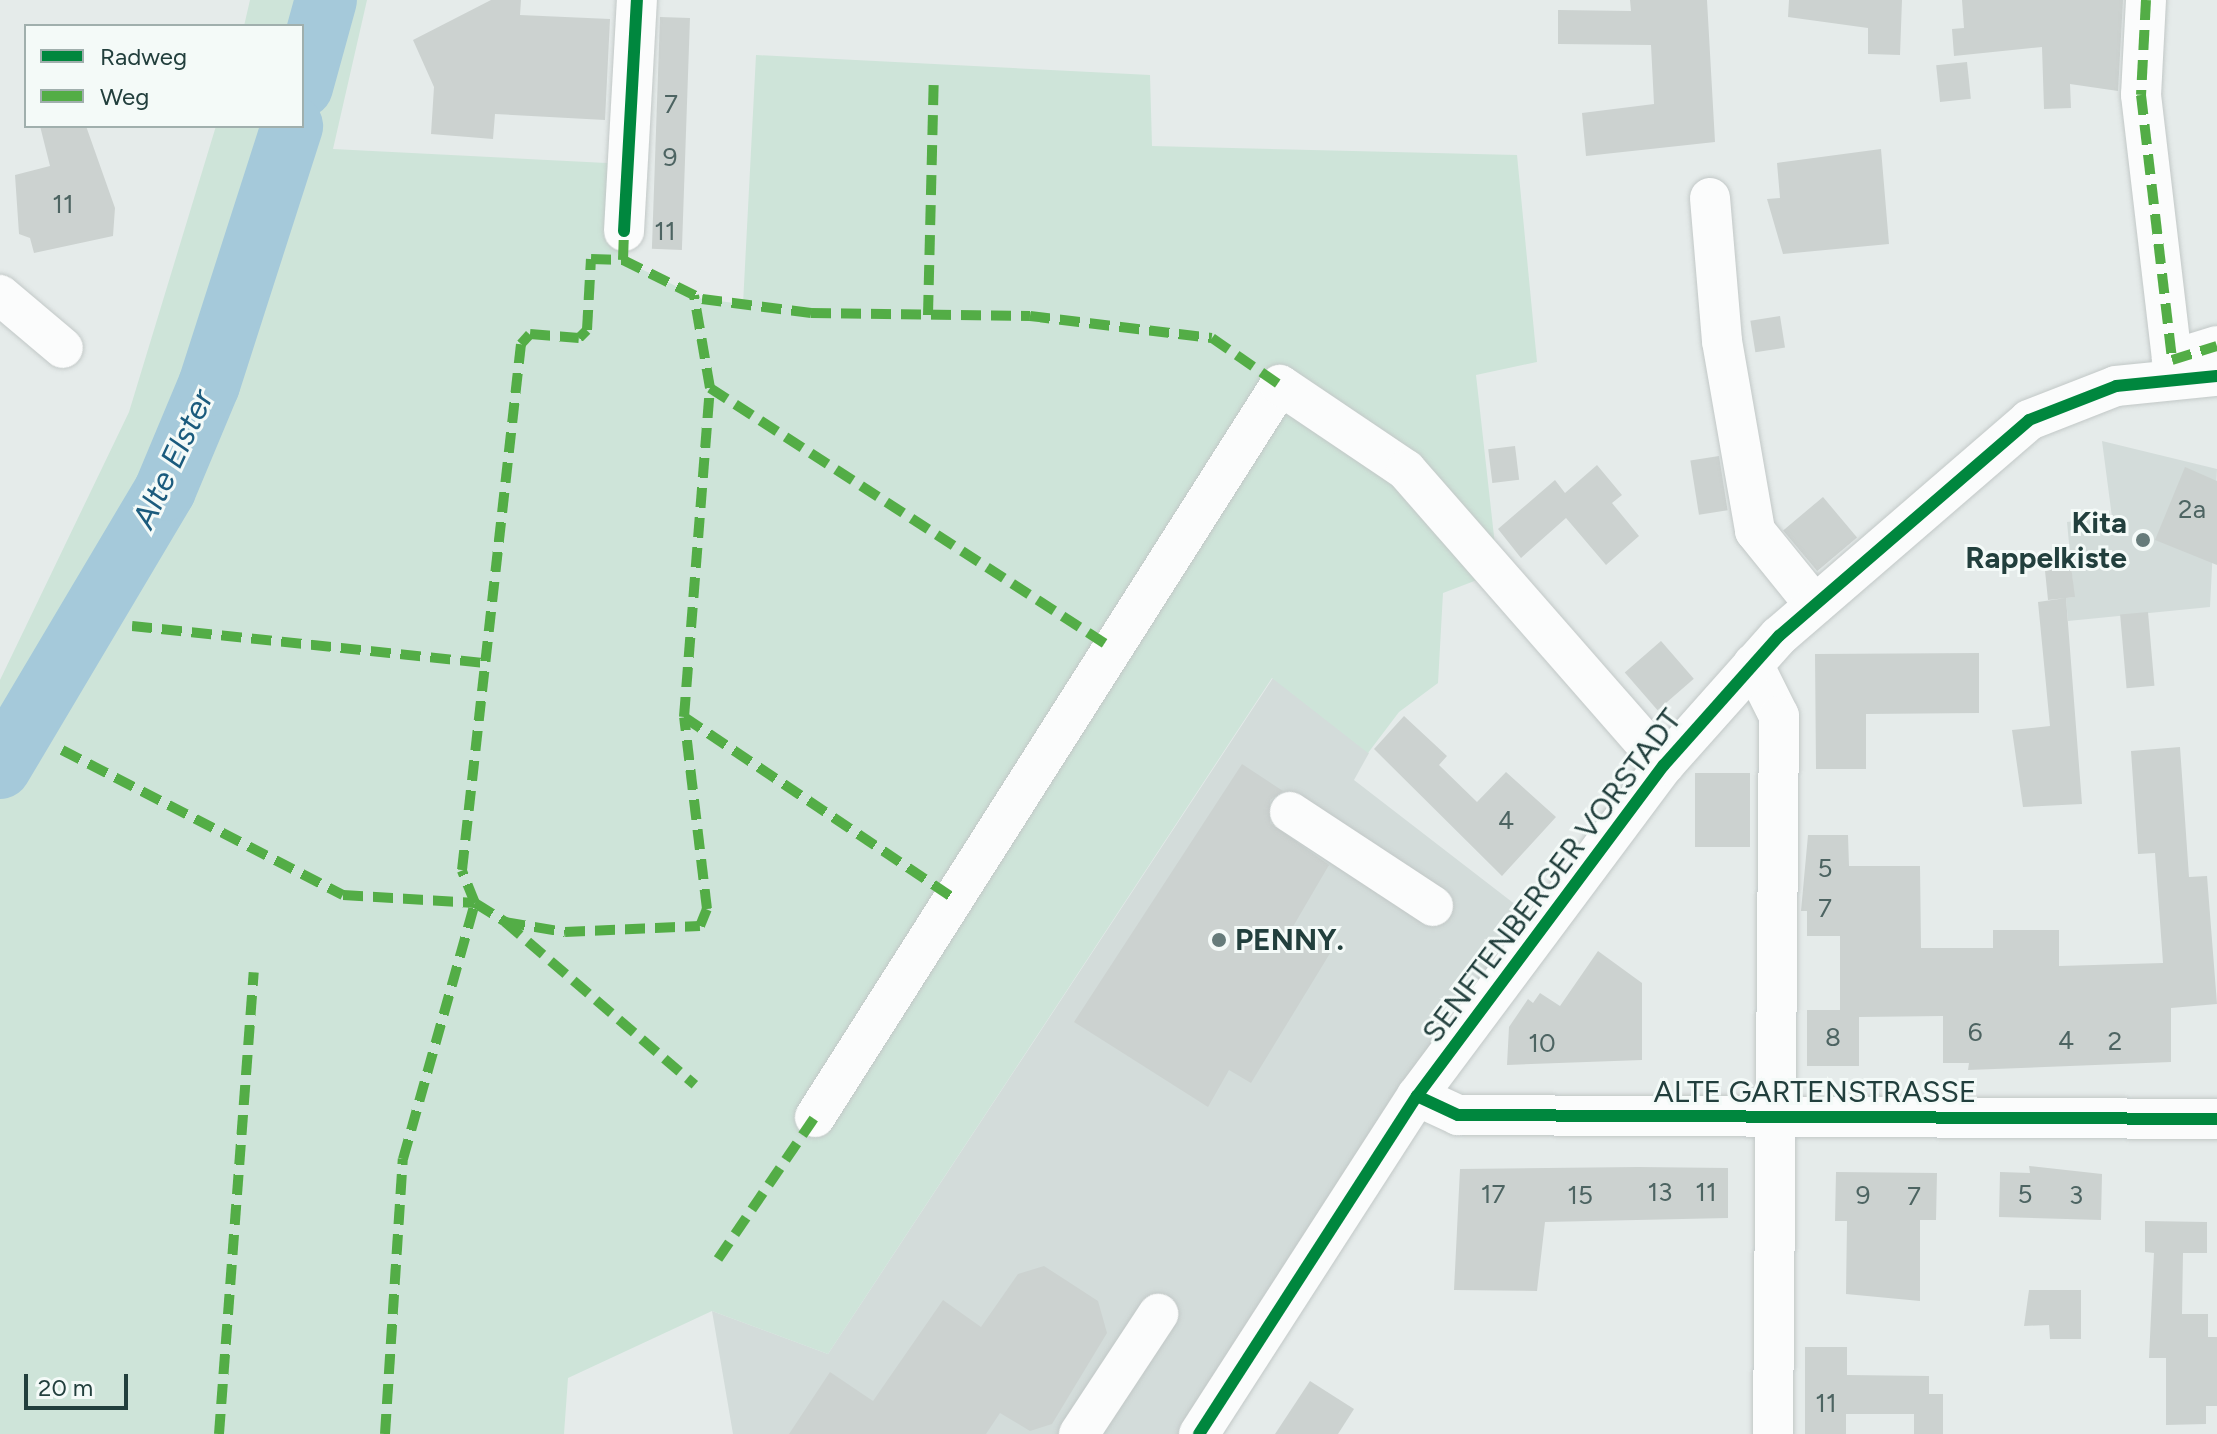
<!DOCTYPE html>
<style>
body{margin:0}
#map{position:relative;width:2217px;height:1434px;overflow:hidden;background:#e5ebea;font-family:Figtree,sans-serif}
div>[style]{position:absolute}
.built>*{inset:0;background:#d3dcda}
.green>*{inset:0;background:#cee4d9}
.river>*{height:62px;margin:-31px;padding:0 31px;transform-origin:31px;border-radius:31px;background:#a5c9da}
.building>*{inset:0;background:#ccd2d0;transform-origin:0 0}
.roads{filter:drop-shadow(0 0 2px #c2c8c7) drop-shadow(0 0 2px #c2c8c7)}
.minor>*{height:40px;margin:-20px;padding:0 20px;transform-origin:20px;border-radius:20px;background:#fbfcfc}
.quiet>*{height:10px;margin-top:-5px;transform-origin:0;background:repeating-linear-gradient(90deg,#53ad46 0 20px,transparent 0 30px)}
.cycleway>*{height:12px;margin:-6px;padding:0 6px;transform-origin:6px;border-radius:6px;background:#00873e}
.dots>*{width:22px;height:22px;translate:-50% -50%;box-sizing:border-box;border:4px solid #f4faf8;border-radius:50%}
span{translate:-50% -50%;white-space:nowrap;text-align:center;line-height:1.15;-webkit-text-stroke:6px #f4faf8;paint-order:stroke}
.number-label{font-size:26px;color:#4d6462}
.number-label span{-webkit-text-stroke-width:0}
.poi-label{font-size:30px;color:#223f3d;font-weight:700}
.right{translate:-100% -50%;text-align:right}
.left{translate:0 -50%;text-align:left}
.street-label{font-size:30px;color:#223f3d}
.water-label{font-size:32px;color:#1b5b7d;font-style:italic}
.legend{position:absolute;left:24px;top:24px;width:280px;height:104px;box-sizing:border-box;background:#f4faf8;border:2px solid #a0afad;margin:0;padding:10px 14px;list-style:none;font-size:24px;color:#223f3d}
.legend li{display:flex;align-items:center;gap:16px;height:40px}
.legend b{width:40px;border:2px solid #a0afad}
.scale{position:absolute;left:24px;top:1374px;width:104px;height:36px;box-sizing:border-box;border:4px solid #223f3d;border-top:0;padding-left:10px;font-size:24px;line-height:28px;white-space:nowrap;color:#223f3d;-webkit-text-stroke:6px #f4faf8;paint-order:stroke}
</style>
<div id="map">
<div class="built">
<div style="clip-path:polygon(2102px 441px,2217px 469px,2210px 607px,2068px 621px,2066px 598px,2074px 597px,2067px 522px,2112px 517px)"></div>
<div style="clip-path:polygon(1273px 678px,1369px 753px,1354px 780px,1542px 925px,1196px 1434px,733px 1434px,712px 1311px,828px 1354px)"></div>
</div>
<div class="green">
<div style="clip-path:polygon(250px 0,367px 0,333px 149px,626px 164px,623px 260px,702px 299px,743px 304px,756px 55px,1150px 75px,1152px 146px,1517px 155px,1537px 362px,1476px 375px,1498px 572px,1443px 593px,1438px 683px,1399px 712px,1368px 753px,1272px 678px,828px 1354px,712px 1311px,568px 1378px,564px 1434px,0 1434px,0 680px,129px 412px,216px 126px,302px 126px,302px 26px,244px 26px)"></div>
</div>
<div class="river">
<div style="left:302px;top:87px;width:90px;rotate:-74.6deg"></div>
<div style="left:0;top:768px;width:323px;rotate:-59.3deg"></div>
<div style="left:165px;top:490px;width:114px;rotate:-67.3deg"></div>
<div style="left:209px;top:385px;width:272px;rotate:-72.2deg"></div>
</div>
<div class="building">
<div style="clip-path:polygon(491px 0,521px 0,520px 15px,610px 19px,605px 120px,495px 114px,493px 139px,431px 134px,434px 87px,413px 40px)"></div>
<div style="clip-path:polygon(1630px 0,1707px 0,1715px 142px,1586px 156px,1582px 113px,1654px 104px,1651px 45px,1558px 44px,1558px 10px,1631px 11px)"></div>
<div style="clip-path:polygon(1789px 0,1902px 0,1900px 55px,1868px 54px,1868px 28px,1788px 17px)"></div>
<div style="clip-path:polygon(1962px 0,2123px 0,2118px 91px,2070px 84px,2071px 108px,2044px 109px,2042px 47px,1954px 56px,1952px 29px,1964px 28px)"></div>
<div style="left:660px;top:17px;width:30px;height:232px;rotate:2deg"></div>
<div style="left:1967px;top:62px;width:37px;height:31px;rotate:84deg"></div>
<div style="clip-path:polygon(40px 126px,86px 126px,115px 208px,113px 236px,34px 253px,30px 238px,19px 234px,15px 175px,50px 166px)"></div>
<div style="clip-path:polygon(1881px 149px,1889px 244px,1783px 254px,1767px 199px,1780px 198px,1777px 163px)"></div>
<div style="left:1780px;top:316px;width:32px;height:30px;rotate:81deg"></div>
<div style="left:1515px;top:446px;width:34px;height:27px;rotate:83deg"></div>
<div style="left:1719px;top:456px;width:55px;height:29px;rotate:81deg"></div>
<div style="clip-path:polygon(1597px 465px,1622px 495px,1612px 503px,1639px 536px,1606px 565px,1566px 518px,1521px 558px,1498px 529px,1555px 480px,1565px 493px)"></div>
<div style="clip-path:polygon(2185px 467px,2217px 481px,2217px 565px,2155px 540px)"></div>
<div style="left:1823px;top:497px;width:53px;height:52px;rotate:50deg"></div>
<div style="clip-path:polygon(2070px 558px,2075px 597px,2066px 598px,2082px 804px,2023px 807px,2012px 730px,2050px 726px,2038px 602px,2066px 598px,2048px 600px,2044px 561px)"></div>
<div style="left:2148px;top:612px;width:74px;height:28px;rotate:85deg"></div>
<div style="left:1661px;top:641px;width:50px;height:48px;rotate:49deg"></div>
<div style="clip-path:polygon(1979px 653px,1979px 713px,1866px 714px,1866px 769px,1816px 769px,1815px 654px)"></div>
<div style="clip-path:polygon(1404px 716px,1447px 756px,1439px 765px,1477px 802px,1506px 772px,1556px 817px,1502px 876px,1374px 749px)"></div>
<div style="clip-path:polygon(2180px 747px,2189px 877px,2207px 876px,2217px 1004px,2171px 1008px,2171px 1062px,1968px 1070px,1969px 1063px,1943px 1063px,1943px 1016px,1859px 1017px,1859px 1066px,1807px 1066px,1807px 1010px,1840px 1010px,1840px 936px,1807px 936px,1807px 911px,1801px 911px,1808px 835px,1848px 835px,1849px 866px,1920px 866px,1921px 948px,1993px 948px,1993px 930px,2059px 930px,2059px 966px,2163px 963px,2155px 853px,2138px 854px,2131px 751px)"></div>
<div style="clip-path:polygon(1242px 764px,1283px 791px,1270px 800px,1270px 823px,1329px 865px,1291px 930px,1332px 950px,1251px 1083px,1229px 1070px,1208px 1107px,1074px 1022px)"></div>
<div style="left:1695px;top:773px;width:55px;height:74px"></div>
<div style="clip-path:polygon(1598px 951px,1642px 983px,1642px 1060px,1507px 1065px,1509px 1027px,1528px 999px,1533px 1003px,1540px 993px,1560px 1006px)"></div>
<div style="clip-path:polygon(2029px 1166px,2102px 1174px,2101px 1220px,1999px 1217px,2000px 1172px,2030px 1173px)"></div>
<div style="clip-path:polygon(1638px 1167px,1728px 1168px,1728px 1218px,1545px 1222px,1537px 1291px,1454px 1290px,1460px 1169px)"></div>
<div style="clip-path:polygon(1836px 1172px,1937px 1173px,1936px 1220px,1920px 1220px,1920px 1301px,1846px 1294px,1847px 1221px,1835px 1221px)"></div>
<div style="clip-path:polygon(2145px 1221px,2207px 1222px,2207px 1253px,2183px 1253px,2182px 1314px,2208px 1314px,2208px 1337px,2217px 1337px,2217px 1406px,2206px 1406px,2206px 1424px,2166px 1425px,2166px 1358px,2149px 1358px,2154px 1253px,2145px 1252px)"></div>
<div style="clip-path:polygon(1044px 1266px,1098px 1301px,1107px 1333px,1052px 1424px,1030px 1431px,1000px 1413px,986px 1434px,789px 1434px,830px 1372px,873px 1401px,943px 1300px,981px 1327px,1018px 1274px)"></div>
<div style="clip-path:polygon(2029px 1290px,2081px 1290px,2081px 1339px,2050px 1339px,2049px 1325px,2024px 1326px)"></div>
<div style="clip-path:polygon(1805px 1347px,1847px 1347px,1847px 1375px,1929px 1376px,1929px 1394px,1943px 1394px,1943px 1434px,1914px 1434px,1914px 1414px,1846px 1414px,1846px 1434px,1805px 1434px)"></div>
<div style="clip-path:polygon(1310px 1381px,1354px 1409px,1338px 1434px,1275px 1434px)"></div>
</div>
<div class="roads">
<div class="minor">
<div style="left:2146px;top:0;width:95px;rotate:93deg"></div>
<div style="left:2141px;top:95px;width:267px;rotate:83.3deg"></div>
<div style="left:2172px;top:360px;width:47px;rotate:-17.3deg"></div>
<div style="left:1710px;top:198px;width:144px;rotate:85.2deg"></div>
<div style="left:1722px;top:341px;width:193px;rotate:80.1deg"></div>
<div style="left:1755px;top:531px;width:95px;rotate:51deg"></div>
<div style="left:624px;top:231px;width:231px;rotate:-86.8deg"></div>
<div style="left:0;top:295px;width:82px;rotate:40.1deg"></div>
<div style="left:1753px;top:664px;width:58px;rotate:63.4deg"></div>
<div style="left:1779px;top:716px;width:718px;rotate:90.48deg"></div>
<div style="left:1290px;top:812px;width:171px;rotate:33.3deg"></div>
<div style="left:1417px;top:1096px;width:45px;rotate:24.9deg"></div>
<div style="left:1458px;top:1115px;width:759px;rotate:0.3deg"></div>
<div style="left:815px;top:1117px;width:867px;rotate:-57.57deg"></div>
<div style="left:1280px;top:385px;width:152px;rotate:34deg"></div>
<div style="left:1406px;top:470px;width:392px;rotate:48.8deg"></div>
<div style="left:1079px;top:1434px;width:144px;rotate:-56.6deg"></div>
<div style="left:1199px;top:1434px;width:402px;rotate:-57.2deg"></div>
<div style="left:1417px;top:1096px;width:413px;rotate:-53.3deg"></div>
<div style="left:1664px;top:765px;width:173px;rotate:-48.3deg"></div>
<div style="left:1779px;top:636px;width:330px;rotate:-40.8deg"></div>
<div style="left:2029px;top:420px;width:93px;rotate:-21.3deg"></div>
<div style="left:2116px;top:386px;width:101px;rotate:-5.7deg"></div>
</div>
</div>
<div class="quiet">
<div style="left:2146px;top:0;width:95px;rotate:93deg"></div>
<div style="left:2141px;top:95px;width:267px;rotate:83.3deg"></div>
<div style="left:2172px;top:360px;width:47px;rotate:-17.3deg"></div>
<div style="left:623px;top:260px;width:88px;rotate:26.3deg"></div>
<div style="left:702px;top:299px;width:110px;rotate:7.3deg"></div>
<div style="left:811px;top:313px;width:219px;rotate:0.8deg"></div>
<div style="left:1030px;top:316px;width:183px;rotate:6.9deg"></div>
<div style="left:1212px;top:338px;width:83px;rotate:34.7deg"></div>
<div style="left:928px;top:315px;width:238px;rotate:-88.6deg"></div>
<div style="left:710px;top:388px;width:479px;rotate:32.9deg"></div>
<div style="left:132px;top:626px;width:355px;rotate:6deg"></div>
<div style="left:684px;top:717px;width:321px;rotate:33.9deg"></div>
<div style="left:62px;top:750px;width:316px;rotate:27.3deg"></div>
<div style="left:343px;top:895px;width:132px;rotate:3.5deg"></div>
<div style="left:475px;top:903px;width:36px;rotate:32deg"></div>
<div style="left:505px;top:922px;width:61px;rotate:9.5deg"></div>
<div style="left:565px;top:932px;width:135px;rotate:-2.5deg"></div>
<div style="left:700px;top:926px;width:18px;rotate:-68deg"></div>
<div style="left:707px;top:909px;width:193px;rotate:-96.8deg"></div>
<div style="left:684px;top:717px;width:330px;rotate:-85.5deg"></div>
<div style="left:710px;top:388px;width:94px;rotate:-99.8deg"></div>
<div style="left:505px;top:922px;width:250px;rotate:40.6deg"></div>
<div style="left:718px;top:1259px;width:172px;rotate:-55.7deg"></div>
<div style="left:219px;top:1434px;width:463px;rotate:-85.7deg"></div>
<div style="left:385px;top:1434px;width:276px;rotate:-86.3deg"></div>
<div style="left:403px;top:1159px;width:266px;rotate:-74.3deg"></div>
<div style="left:475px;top:903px;width:35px;rotate:-112deg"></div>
<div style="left:462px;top:870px;width:529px;rotate:-83.6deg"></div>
<div style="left:521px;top:344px;width:13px;rotate:-48deg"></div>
<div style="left:530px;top:334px;width:49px;rotate:4.7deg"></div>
<div style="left:579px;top:338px;width:11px;rotate:-45deg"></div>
<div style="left:587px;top:330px;width:71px;rotate:-86.8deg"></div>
<div style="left:591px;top:259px;width:32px;rotate:2deg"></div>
<div style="left:623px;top:260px;width:29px;rotate:-88deg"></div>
</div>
<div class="cycleway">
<div style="left:624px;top:231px;width:231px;rotate:-86.8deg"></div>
<div style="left:1417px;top:1096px;width:45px;rotate:24.9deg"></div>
<div style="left:1458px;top:1115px;width:759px;rotate:0.3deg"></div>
<div style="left:1199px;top:1434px;width:402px;rotate:-57.2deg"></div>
<div style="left:1417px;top:1096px;width:413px;rotate:-53.3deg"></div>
<div style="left:1664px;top:765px;width:173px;rotate:-48.3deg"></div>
<div style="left:1779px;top:636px;width:330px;rotate:-40.8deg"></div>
<div style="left:2029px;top:420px;width:93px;rotate:-21.3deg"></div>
<div style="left:2116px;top:386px;width:101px;rotate:-5.7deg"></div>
</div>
<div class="dots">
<div style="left:2143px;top:540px;background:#667b7a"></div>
<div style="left:1219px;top:940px;background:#667b7a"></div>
</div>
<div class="number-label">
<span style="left:671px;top:105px">7</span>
<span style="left:670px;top:158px">9</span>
<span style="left:63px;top:205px">11</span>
<span style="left:665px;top:232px">11</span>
<span style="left:2192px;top:510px">2a</span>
<span style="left:1506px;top:821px">4</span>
<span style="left:1825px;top:869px">5</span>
<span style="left:1825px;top:909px">7</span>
<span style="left:1975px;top:1033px">6</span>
<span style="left:1833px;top:1038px">8</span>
<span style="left:2066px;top:1041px">4</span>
<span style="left:2115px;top:1042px">2</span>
<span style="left:1542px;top:1044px">10</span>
<span style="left:1660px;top:1193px">13</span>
<span style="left:1706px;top:1193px">11</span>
<span style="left:1493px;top:1195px">17</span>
<span style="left:2025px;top:1195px">5</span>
<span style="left:1580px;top:1196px">15</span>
<span style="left:1863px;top:1196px">9</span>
<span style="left:2076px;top:1196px">3</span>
<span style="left:1914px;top:1197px">7</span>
<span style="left:1826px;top:1404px">11</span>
</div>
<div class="poi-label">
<span class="right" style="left:2127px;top:540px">Kita<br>Rappelkiste</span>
<span class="left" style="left:1235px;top:940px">PENNY.</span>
</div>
<div class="street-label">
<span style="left:1552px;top:876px;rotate:-53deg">SENFTENBERGER VORSTADT</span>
<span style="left:1815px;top:1092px">ALTE GARTENSTRASSE</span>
</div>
<div class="water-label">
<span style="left:173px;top:459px;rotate:-65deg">Alte Elster</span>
</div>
<ul class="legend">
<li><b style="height:10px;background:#00873e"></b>Radweg</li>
<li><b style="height:10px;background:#53ad46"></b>Weg</li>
</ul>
<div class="scale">20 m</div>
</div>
